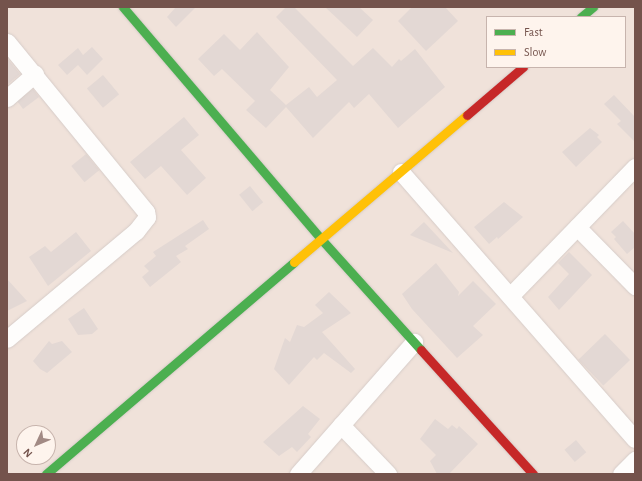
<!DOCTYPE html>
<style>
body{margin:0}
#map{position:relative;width:642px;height:481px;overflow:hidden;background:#f7f1ec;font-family:"Alegreya Sans",sans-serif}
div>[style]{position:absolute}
.residential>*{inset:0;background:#f0e2da}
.building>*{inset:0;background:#e3d8d4;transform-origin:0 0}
.roads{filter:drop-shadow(0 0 1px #d6ccc8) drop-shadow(0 0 1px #d6ccc8)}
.street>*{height:17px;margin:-8.5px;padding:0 8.5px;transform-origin:8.5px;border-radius:8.5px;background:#fefdfc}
.fast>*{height:9px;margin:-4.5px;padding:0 4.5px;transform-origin:4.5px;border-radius:4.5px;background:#4caf50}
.slow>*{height:9px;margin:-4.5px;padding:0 4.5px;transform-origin:4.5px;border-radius:4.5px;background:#ffc107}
.jam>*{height:9px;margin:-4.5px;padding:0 4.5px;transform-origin:4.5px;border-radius:4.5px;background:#c62828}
span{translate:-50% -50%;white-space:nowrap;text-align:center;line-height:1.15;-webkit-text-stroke:4px #fef4ed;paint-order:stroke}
.frame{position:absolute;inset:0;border:8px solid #74534c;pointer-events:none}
.legend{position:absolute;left:486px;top:16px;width:140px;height:52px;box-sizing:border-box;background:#fef4ed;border:1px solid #c7b4ad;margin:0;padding:5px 7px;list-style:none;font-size:12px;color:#74534c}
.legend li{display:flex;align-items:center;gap:8px;height:20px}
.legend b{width:20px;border:1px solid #c7b4ad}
.north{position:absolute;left:16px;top:425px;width:40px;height:40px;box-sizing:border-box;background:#fef4ed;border:1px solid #c7b4ad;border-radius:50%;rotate:226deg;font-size:11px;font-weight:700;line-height:16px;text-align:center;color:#74534c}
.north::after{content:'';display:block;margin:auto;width:14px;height:18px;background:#a28a84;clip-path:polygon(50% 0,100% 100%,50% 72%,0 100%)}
</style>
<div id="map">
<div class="residential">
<div style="clip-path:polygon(evenodd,7px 7px,635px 7px,635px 474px,7px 474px,7px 7px,487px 17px,625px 17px,625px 67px,487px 67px,487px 17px,7px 7px,24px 433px,48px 433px,48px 457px,24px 457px,24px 433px)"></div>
</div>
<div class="building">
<div style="clip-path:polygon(176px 7px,196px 7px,176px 27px,167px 17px)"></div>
<div style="clip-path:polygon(286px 7px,294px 7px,353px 66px,373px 48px,392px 67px,399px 59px,401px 61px,415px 49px,445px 87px,398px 128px,369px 94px,354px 108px,349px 102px,313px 138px,286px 107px,266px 128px,246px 110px,255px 101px,222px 69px,214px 76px,198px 59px,224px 34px,240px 50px,257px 32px,289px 67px,270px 90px,286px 105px,309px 87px,317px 97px,337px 80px,276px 17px)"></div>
<div style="clip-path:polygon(325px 7px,359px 7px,373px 20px,357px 37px)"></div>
<div style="clip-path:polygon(412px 7px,445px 7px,458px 21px,426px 51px,398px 21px)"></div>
<div style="clip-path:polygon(92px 47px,103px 59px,87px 75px,78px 65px,67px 75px,58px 65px,78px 48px,83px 55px)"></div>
<div style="clip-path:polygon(7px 58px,20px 74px,7px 85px)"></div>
<div style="left:103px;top:75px;width:25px;height:21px;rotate:50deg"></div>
<div style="left:33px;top:89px;width:10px;height:20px;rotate:53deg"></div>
<div style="clip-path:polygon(614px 95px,635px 117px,635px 142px,617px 124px,621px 121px,604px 104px)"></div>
<div style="clip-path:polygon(184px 117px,199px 135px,181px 150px,206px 178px,187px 195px,161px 166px,145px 179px,130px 162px)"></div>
<div style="clip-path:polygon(590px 128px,599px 135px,597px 137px,602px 142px,576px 167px,562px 152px)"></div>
<div style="left:86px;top:154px;width:21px;height:19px;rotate:51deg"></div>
<div style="left:250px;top:186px;width:21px;height:14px;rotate:51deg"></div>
<div style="clip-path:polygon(504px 202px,523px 217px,498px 239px,497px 237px,489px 244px,474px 227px)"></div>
<div style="clip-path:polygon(203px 220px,209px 229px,185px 246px,188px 249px,176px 256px,181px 262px,150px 287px,142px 277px,149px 271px,144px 266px,156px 256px,153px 252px)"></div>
<div style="clip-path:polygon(623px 221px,635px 234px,635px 247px,627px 254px,614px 239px,616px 237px,611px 232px)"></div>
<div style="clip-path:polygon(424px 222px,453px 253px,410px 235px)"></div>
<div style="clip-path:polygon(76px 232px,91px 251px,48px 286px,29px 257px,45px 246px,51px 252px)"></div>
<div style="clip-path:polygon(569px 252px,592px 275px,559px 310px,548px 297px,569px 274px,558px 263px)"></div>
<div style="clip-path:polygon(436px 263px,459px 292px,458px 296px,473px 281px,496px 304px,473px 326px,483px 335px,457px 358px,412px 309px,402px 294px)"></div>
<div style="clip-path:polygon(7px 279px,27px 301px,7px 311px)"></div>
<div style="clip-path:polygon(329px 292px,351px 313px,322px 332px,355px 369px,351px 373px,324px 353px,317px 360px,314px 357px,289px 385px,274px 369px,285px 338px,290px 342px,297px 325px,304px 327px,323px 313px,315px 305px)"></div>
<div style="clip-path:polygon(84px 308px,98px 329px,92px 334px,78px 335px,68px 319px)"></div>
<div style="left:605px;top:334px;width:36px;height:37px;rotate:46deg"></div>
<div style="clip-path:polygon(49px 341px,52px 344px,62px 341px,72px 352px,47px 373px,40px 369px,33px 361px)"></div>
<div style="clip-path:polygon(303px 406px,320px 419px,308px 434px,311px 437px,297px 452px,292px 447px,279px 456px,263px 442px)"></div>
<div style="clip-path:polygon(435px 419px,448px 429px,452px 425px,457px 429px,459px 426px,478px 444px,449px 474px,437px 474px,430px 461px,436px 455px,420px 439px)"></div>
<div style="left:576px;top:440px;width:16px;height:15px;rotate:50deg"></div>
</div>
<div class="roads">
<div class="street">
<div style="left:7px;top:42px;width:220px;rotate:50.7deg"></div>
<div style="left:146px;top:212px;width:5px;rotate:79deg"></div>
<div style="left:147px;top:217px;width:18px;rotate:128deg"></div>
<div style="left:136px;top:231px;width:168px;rotate:140.1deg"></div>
<div style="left:7px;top:98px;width:37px;rotate:-41deg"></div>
<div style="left:401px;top:172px;width:355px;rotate:48.8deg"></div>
<div style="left:577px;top:227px;width:83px;rotate:45.5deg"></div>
<div style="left:510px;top:296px;width:180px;rotate:-45.9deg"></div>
<div style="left:341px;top:425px;width:68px;rotate:46.2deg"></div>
<div style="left:298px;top:474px;width:176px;rotate:-48.7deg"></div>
<div style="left:621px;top:474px;width:20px;rotate:-45deg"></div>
</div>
<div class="fast">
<div style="left:123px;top:7px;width:306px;rotate:49.5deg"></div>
<div style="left:322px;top:240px;width:148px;rotate:48deg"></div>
<div style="left:581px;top:17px;width:16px;rotate:-40deg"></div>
<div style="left:46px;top:474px;width:326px;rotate:-40.5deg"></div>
</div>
<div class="slow">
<div style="left:294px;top:262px;width:227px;rotate:-40.4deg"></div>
</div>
<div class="jam">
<div style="left:467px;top:115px;width:74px;rotate:-40.6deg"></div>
<div style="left:421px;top:350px;width:167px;rotate:47.9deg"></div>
</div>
</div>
<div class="frame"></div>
<ul class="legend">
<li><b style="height:5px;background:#4caf50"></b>Fast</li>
<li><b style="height:5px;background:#ffc107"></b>Slow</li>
</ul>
<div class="north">N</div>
</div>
